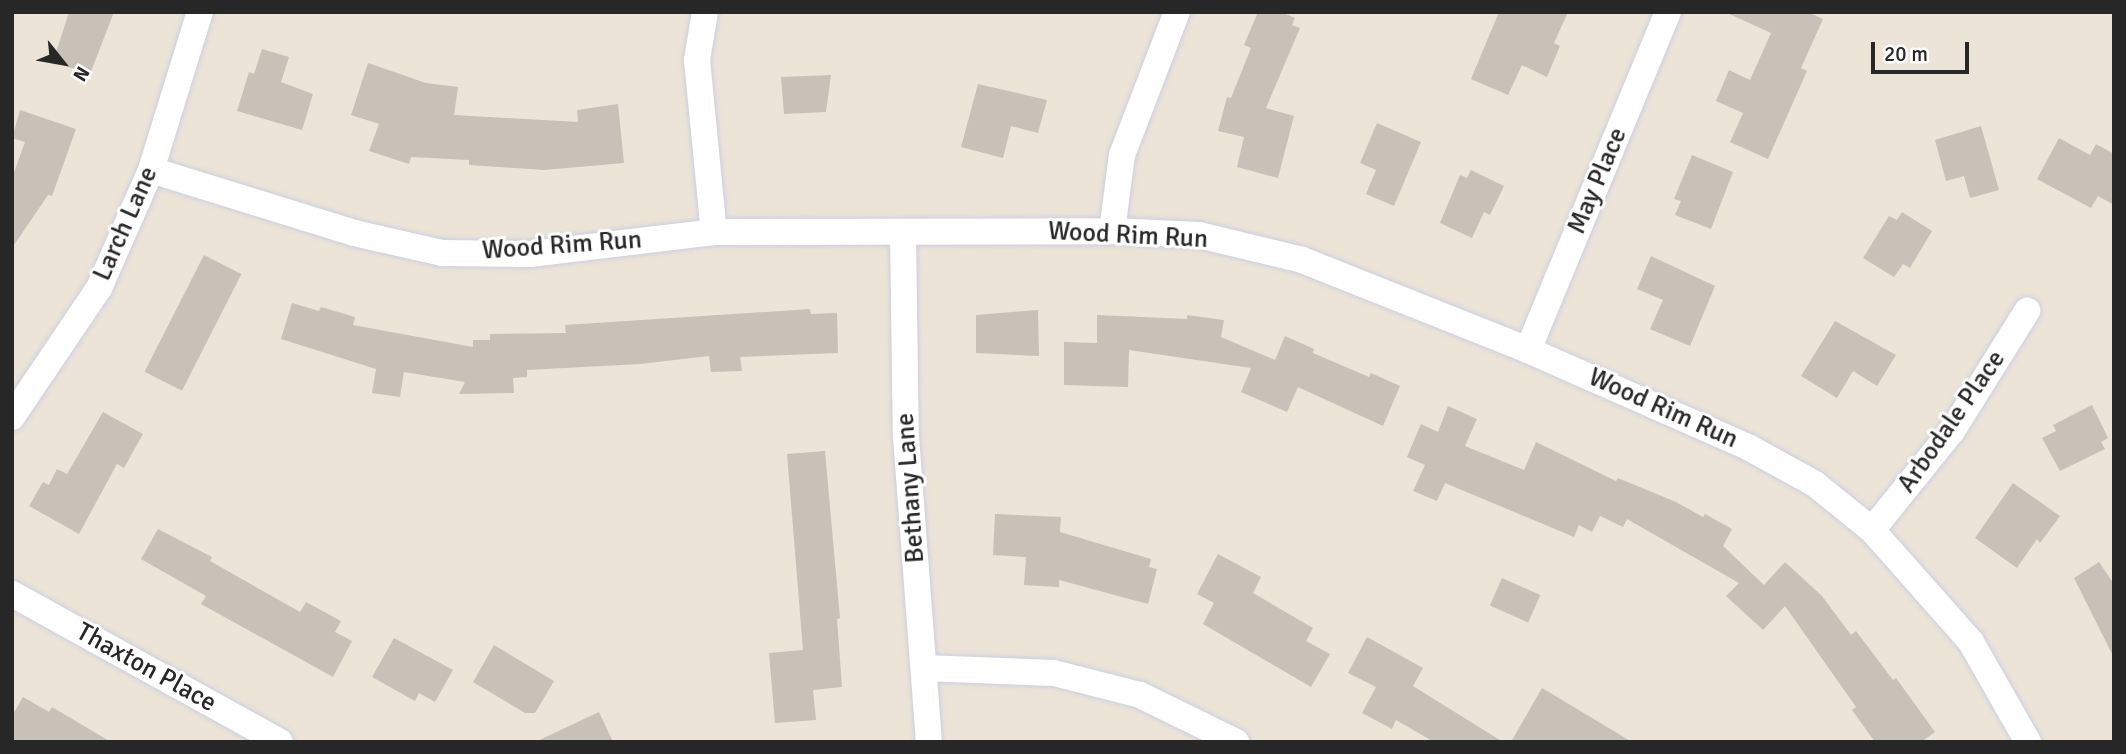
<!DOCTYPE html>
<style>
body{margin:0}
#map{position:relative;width:2126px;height:754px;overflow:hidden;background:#ece4d6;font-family:Signika,sans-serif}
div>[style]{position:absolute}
.building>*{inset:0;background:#c7c1b7;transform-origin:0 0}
.roads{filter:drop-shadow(0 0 2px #cccee3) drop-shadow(0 0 2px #cccee3)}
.street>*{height:26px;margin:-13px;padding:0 13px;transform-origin:13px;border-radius:13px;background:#fff}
span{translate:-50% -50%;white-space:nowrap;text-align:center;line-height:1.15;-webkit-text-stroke:6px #fff;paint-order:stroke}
.street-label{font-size:26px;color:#272727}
.frame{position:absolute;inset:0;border:14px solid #272727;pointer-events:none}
.north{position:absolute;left:28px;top:28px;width:70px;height:70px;-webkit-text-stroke:5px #fff;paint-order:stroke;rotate:121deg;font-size:19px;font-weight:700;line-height:28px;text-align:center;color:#272727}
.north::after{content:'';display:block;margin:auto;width:24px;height:32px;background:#272727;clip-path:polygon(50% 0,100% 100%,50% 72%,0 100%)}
.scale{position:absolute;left:1871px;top:42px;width:98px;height:32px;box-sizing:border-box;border:4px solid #272727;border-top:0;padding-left:9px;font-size:21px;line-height:24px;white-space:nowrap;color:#272727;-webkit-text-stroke:5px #fff;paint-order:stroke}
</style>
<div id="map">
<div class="building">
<div style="clip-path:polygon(69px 12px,114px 12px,90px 74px,53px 62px)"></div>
<div style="clip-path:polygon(1258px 12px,1281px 12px,1295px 18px,1292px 25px,1300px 28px,1266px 108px,1294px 116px,1278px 178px,1237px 167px,1244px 137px,1218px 131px,1227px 97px,1231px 98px,1251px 48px,1244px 45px)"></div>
<div style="clip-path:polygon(1499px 12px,1568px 12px,1554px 43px,1560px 46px,1547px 77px,1522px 65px,1508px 95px,1471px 79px)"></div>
<div style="clip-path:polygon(1725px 12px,1808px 12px,1823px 19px,1801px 68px,1807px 71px,1768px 159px,1730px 142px,1743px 113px,1716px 101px,1729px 70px,1750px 80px,1771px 33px)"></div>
<div style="clip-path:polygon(262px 49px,289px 57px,281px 82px,313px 94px,302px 130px,237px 111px,249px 72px,254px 74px)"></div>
<div style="clip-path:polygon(368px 63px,426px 83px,458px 87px,454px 115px,578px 122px,577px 110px,618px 104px,624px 163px,544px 170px,469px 165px,469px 160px,411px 157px,409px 164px,369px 151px,379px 124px,351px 115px)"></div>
<div style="clip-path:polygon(831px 75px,826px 112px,784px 114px,781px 77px)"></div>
<div style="clip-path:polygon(978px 84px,1047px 100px,1038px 133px,1011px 126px,1003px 158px,961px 147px)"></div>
<div style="clip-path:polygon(20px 110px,76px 129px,52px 196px,48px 195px,12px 248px,12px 178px,25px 142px,12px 138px)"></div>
<div style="clip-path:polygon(1377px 123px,1421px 142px,1394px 206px,1366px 194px,1376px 170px,1360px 163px)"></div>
<div style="clip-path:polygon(1981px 126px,1999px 190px,1970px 198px,1964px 176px,1946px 181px,1935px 140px)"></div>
<div style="clip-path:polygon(2059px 138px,2090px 155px,2096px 144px,2114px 154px,2114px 205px,2098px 196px,2091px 208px,2037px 179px)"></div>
<div style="clip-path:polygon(1692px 155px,1733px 172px,1711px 229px,1675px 215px,1681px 201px,1674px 199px)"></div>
<div style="clip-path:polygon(1471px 170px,1504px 186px,1490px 215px,1484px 212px,1472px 238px,1440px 223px,1460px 175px,1467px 178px)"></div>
<div style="clip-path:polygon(1902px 212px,1932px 231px,1910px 268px,1903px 264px,1894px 277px,1863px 258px,1889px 216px,1897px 220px)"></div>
<div style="left:204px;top:255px;width:42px;height:131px;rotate:27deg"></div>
<div style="clip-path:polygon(1651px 256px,1715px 286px,1690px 346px,1650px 329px,1663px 300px,1637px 289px)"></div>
<div style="clip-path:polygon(292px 303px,319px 311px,321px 307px,355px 317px,353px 325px,473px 347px,473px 340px,490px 340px,490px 334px,566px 333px,565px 325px,810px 309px,811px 314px,837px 313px,838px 353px,740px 357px,742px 371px,711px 372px,709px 356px,640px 364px,527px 370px,527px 377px,513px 378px,514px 393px,459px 394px,465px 382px,404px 372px,400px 397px,372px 393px,376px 369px,281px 339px)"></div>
<div style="clip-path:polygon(1038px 310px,1039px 356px,976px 353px,976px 315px)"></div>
<div style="clip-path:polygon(1097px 315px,1187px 319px,1187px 315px,1224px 320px,1221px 337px,1275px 360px,1285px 336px,1314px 349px,1313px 353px,1369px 377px,1371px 373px,1400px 386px,1383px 426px,1298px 387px,1287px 412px,1241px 392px,1251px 368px,1129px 350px,1128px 387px,1064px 385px,1064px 342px,1097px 343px)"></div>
<div style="clip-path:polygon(1835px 321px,1896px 355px,1877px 386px,1853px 371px,1837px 398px,1801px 376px)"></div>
<div style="clip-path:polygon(2092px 405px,2108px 438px,2101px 442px,2105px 449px,2060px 471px,2042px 438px,2056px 431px,2053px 425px)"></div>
<div style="clip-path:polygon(1448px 406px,1477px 419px,1465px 446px,1524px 470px,1536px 442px,1616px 481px,1618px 478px,1676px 502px,1703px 517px,1705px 514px,1732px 529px,1723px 546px,1764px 585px,1785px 562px,1822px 596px,1851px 635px,1856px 631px,1893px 680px,1896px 678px,1935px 732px,1921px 742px,1875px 742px,1852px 710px,1856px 707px,1785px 606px,1763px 630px,1726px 596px,1739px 583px,1627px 519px,1623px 527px,1600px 516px,1592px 532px,1579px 525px,1574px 537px,1445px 483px,1437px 501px,1413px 491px,1425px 465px,1407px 457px,1421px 424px,1438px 432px)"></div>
<div style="clip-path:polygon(103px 412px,143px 434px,124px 468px,117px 464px,79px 534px,29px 506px,43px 482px,49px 485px,57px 469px,67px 474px)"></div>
<div style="clip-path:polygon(825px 451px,840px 618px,837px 619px,842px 687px,813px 690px,816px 720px,775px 723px,769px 653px,803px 650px,787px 454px)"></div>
<div style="clip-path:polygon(2013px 483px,2060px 516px,2040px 543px,2037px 539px,2017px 568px,1975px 538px)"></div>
<div style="clip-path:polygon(995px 514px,1061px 517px,1060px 532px,1151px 559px,1149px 567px,1157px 569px,1148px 604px,1059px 580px,1059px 587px,1024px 585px,1026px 557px,993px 555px)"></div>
<div style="clip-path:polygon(158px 529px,212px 557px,210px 561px,300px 612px,306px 602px,341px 621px,335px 632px,352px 641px,333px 677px,201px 604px,206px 596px,141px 559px)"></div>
<div style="clip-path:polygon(1218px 554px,1261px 577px,1253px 593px,1313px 628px,1306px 641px,1330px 654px,1311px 687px,1203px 624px,1214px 603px,1197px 594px)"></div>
<div style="clip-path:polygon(2099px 562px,2114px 584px,2114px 658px,2074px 578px)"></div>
<div style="left:1502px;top:578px;width:42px;height:30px;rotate:24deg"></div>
<div style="clip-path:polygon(1367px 637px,1423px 668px,1413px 686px,1503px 742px,1434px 742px,1396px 720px,1392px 729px,1362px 713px,1376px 687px,1348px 673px)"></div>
<div style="clip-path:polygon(394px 638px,453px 670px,435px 702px,419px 693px,415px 701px,372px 677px)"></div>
<div style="clip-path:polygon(494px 645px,554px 681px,535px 713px,525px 713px,473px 682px)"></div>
<div style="clip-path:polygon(1542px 688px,1632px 742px,1511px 742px)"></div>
<div style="clip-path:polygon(23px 697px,49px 712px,52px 707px,111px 742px,12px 742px,12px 716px)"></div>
<div style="clip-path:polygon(599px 712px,613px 742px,535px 742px)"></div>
</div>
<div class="roads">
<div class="street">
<div style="left:705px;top:12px;width:49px;rotate:99.5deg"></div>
<div style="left:697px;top:60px;width:173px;rotate:84.4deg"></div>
<div style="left:151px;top:170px;width:213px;rotate:17.2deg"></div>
<div style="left:354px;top:233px;width:90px;rotate:12.8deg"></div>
<div style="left:442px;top:253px;width:88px;rotate:0.7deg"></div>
<div style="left:530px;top:254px;width:185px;rotate:-6.8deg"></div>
<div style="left:714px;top:232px;width:398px;rotate:-0.1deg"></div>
<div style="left:1112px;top:231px;width:87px;rotate:2.6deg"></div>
<div style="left:1199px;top:235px;width:106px;rotate:13.6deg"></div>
<div style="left:1302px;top:260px;width:243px;rotate:21.7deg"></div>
<div style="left:1528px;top:350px;width:240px;rotate:23.8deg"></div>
<div style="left:1748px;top:447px;width:77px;rotate:28.9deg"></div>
<div style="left:1815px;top:484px;width:73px;rotate:38.9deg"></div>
<div style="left:1872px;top:530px;width:149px;rotate:48.5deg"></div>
<div style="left:1971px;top:642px;width:115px;rotate:60.3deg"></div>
<div style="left:1112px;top:231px;width:77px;rotate:-82.5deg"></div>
<div style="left:1122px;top:155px;width:153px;rotate:-69deg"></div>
<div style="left:903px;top:233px;width:204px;rotate:89.2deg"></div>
<div style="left:906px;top:437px;width:306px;rotate:85.7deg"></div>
<div style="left:1528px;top:350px;width:366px;rotate:-67.5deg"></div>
<div style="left:12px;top:417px;width:156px;rotate:-56deg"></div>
<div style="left:99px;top:288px;width:129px;rotate:-66.2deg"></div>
<div style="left:151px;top:170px;width:165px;rotate:-72.8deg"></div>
<div style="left:1872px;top:530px;width:127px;rotate:-51.1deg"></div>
<div style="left:1952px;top:431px;width:142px;rotate:-58deg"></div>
<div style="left:12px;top:594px;width:306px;rotate:28.9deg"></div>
<div style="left:924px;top:668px;width:130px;rotate:2.2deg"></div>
<div style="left:1054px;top:673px;width:89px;rotate:14.3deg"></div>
<div style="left:1140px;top:695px;width:107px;rotate:26.1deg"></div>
</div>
</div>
<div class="street-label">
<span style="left:1598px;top:181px;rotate:-67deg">May Place</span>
<span style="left:126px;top:224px;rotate:-66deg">Larch Lane</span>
<span style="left:1128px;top:236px;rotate:3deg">Wood Rim Run</span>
<span style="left:562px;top:246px;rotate:-4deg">Wood Rim Run</span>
<span style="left:1663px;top:409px;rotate:24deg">Wood Rim Run</span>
<span style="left:1952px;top:422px;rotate:-55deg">Arbodale Place</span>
<span style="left:911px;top:488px;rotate:-94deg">Bethany Lane</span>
<span style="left:146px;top:668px;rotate:29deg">Thaxton Place</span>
</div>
<div class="frame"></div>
<div class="north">N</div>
<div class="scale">20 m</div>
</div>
